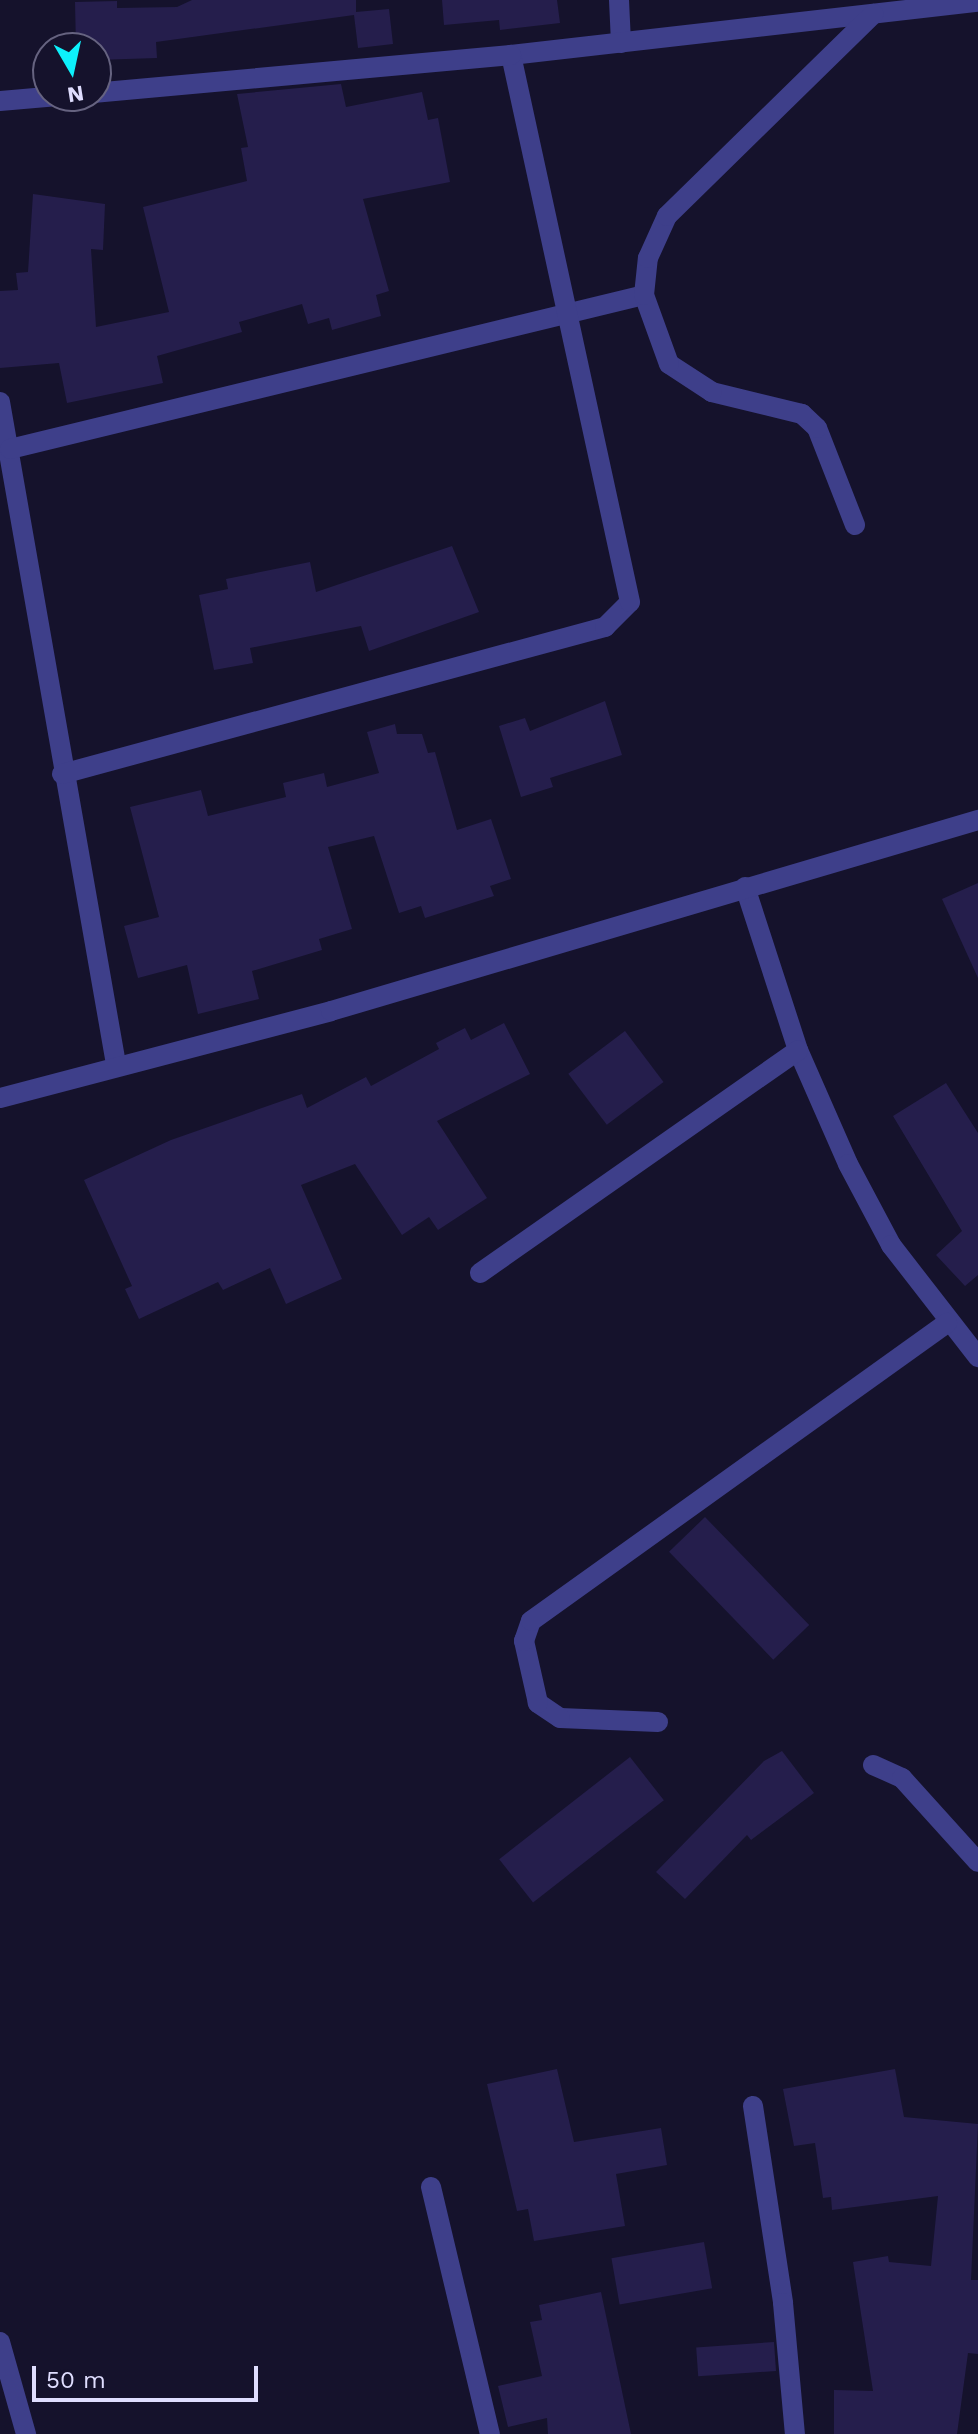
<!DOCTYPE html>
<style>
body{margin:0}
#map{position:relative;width:978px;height:2434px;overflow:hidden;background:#15122c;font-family:"Work Sans",sans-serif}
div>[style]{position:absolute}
.building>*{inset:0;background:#251e4c;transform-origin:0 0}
.minor>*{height:20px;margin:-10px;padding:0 10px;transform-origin:10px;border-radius:10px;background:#3e3f8a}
span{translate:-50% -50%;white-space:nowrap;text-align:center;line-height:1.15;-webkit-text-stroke:6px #15122c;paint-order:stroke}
.north{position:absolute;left:32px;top:32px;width:80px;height:80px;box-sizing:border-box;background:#15122c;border:2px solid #666380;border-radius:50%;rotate:171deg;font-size:22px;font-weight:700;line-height:32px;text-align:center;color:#dfddfe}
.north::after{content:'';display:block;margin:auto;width:28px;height:36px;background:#0df0fb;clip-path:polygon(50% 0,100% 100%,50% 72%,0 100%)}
.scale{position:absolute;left:32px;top:2366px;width:226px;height:36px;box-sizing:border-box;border:4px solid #dfddfe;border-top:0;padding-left:10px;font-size:24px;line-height:28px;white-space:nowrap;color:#dfddfe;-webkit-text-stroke:6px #15122c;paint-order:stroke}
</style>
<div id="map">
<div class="building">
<div style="clip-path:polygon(192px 0,356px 0,356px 12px,389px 9px,393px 44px,358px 48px,354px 15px,156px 42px,157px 58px,96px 60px,96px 48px,76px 48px,75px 2px,117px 1px,117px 8px,177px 7px)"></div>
<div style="clip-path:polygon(442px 0,557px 0,560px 23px,500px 30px,499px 20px,444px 25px)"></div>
<div style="clip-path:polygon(341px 84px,346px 107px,422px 92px,428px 120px,438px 118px,450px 182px,363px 199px,389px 291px,376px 295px,381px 316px,332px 330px,329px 318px,308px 324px,302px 304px,239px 322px,242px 332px,157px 356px,163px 383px,67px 403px,59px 363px,0 368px,0 291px,18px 290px,16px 273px,28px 272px,33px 194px,105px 204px,103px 250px,91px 249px,96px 327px,169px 312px,143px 207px,247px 181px,241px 148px,248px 147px,237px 94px)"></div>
<div style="clip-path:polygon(452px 546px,479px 612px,369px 651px,361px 626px,250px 648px,253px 663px,214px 670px,199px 595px,228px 589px,226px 579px,310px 562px,316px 592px)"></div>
<div style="clip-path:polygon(605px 701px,622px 755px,550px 778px,553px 787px,521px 797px,499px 726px,525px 718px,530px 731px)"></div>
<div style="clip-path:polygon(395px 724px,397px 734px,422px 734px,428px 753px,435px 752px,457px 830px,491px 819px,511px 879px,490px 886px,494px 896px,425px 918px,421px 906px,399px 913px,374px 836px,328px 847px,352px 929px,319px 939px,322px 950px,252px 971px,259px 999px,198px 1014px,187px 965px,138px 978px,124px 926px,159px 917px,130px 807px,201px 790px,208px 816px,286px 797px,283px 783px,324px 773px,327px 787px,379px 773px,367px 732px)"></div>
<div style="clip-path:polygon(978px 883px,978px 978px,942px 899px)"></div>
<div style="clip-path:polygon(504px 1023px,530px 1074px,437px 1121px,487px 1198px,438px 1230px,429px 1217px,402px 1235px,355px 1164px,301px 1185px,342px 1279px,286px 1304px,270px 1268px,223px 1290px,218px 1282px,139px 1319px,125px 1289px,132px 1286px,84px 1180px,171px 1140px,302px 1094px,307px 1108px,366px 1077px,371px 1086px,439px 1049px,436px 1043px,465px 1028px,471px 1040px)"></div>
<div style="left:625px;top:1031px;width:64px;height:71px;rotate:53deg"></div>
<div style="clip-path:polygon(946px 1083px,978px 1133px,978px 1275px,965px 1286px,936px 1255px,962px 1231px,893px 1116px)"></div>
<div style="left:705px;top:1517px;width:150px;height:50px;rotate:46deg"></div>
<div style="clip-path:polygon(782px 1751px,814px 1793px,751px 1840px,747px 1835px,685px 1899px,656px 1872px,764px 1761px)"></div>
<div style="left:630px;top:1757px;width:55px;height:166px;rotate:52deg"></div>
<div style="clip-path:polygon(557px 2069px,574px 2142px,661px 2128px,667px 2165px,616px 2174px,625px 2226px,534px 2241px,528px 2209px,517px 2211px,487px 2084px)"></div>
<div style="clip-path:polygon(895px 2069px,904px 2117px,978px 2124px,971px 2280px,978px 2280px,978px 2354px,968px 2353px,957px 2434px,834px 2434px,834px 2390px,873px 2391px,853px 2262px,888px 2256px,889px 2262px,931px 2266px,938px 2196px,832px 2210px,831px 2197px,823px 2198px,815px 2143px,794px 2146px,783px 2089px)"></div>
<div style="left:704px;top:2242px;width:47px;height:94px;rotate:80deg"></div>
<div style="clip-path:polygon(601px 2292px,631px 2434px,548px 2434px,547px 2418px,508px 2427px,498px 2386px,542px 2376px,530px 2322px,542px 2320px,539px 2305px)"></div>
<div style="left:774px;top:2342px;width:29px;height:78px;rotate:86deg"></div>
</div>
<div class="minor">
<div style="left:619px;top:0;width:43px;rotate:87.3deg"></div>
<div style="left:511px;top:55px;width:470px;rotate:-6.5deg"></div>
<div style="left:0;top:101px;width:58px;rotate:-4.9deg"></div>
<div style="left:0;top:402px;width:672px;rotate:80.06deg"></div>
<div style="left:10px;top:449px;width:652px;rotate:-13.65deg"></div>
<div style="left:855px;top:525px;width:104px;rotate:-111.4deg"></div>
<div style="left:817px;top:428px;width:21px;rotate:-137deg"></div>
<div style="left:802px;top:414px;width:93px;rotate:-166.3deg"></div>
<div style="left:712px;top:392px;width:51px;rotate:-146.9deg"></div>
<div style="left:669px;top:364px;width:73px;rotate:-109.9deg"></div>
<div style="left:644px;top:295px;width:37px;rotate:-84deg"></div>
<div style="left:648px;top:258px;width:46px;rotate:-65.7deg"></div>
<div style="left:667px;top:216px;width:289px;rotate:-44.4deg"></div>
<div style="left:62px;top:774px;width:563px;rotate:-15.15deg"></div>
<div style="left:605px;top:627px;width:35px;rotate:-45deg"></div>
<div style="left:630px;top:602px;width:560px;rotate:-102.27deg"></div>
<div style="left:511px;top:55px;width:417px;rotate:174.8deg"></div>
<div style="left:745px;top:887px;width:171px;rotate:72deg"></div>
<div style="left:798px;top:1050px;width:124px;rotate:66.3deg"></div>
<div style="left:848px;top:1164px;width:92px;rotate:62deg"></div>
<div style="left:891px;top:1245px;width:142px;rotate:52.2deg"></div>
<div style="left:0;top:1098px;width:342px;rotate:-14.7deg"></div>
<div style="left:331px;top:1011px;width:675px;rotate:-16.45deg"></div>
<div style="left:480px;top:1273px;width:388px;rotate:-35deg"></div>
<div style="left:658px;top:1722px;width:98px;rotate:-177.7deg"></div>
<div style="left:560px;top:1718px;width:27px;rotate:-146deg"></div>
<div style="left:538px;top:1703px;width:64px;rotate:-102.7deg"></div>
<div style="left:524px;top:1641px;width:21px;rotate:-71deg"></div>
<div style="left:531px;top:1621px;width:512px;rotate:-35.62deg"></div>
<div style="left:873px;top:1765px;width:32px;rotate:24deg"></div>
<div style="left:902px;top:1778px;width:113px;rotate:47.9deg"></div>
<div style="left:753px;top:2106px;width:199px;rotate:81.3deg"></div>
<div style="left:783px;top:2303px;width:132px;rotate:84.8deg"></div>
<div style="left:431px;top:2187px;width:254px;rotate:76.6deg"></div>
<div style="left:0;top:2342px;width:96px;rotate:74.2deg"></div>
</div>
<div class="north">N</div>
<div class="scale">50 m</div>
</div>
